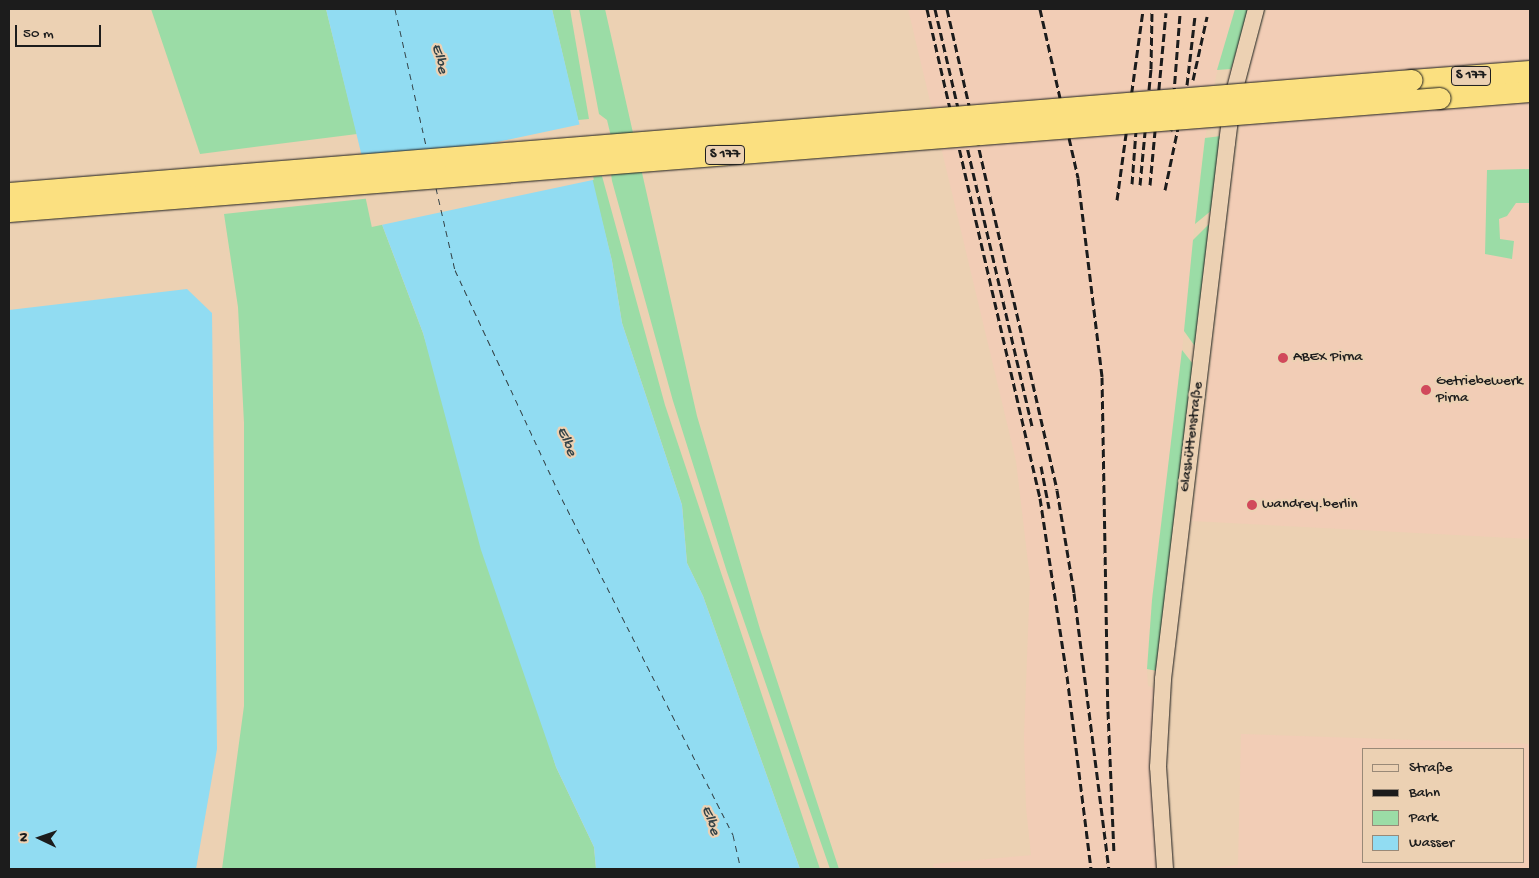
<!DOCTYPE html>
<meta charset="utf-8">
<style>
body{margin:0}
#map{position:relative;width:1539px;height:878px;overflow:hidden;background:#ecd1b3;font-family:"Gochi Hand",sans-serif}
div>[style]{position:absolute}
.built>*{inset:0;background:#f2cdb6}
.green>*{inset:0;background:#9bdca6}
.water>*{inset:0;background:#91dcf2}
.pier>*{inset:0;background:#ecd1b3;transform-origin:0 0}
.ferry>*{height:1px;margin-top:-0.5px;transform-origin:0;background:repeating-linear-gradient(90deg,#334247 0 6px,transparent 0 11px)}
.roads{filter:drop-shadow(0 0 1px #1c1c1c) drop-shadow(0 0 1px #1c1c1c)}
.tertiary>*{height:16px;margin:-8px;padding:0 8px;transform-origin:8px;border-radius:8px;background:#ecd1b3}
.trunk>*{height:21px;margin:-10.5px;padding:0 10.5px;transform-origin:10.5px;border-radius:10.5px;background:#fbe080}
.rail>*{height:3px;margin-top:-1.5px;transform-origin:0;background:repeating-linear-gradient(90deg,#1c1c1c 0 8px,transparent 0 12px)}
.bridges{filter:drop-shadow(0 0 1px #1c1c1c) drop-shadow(0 0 1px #1c1c1c)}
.trunk-bridge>*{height:21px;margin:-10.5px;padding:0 10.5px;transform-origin:10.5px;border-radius:10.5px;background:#fbe080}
.dots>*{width:14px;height:14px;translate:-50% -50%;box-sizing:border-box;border:2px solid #ecd1b3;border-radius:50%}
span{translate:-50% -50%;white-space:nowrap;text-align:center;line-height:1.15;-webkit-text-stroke:4.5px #ecd1b3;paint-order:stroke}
.shield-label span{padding:1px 4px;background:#ecd1b3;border:1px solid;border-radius:4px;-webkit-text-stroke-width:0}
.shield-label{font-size:14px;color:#1c1c1c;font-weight:700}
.poi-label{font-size:15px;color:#1c1c1c}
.left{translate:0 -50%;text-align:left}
.street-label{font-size:15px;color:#1c1c1c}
.water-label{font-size:16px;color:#334247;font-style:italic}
.frame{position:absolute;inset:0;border:10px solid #1c1c1c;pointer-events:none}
.legend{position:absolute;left:1362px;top:748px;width:162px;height:115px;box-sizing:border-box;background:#ecd1b3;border:1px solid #998977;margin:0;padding:6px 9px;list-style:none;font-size:15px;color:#1c1c1c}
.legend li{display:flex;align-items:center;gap:10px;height:25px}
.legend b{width:25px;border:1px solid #998977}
.north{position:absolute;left:15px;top:813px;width:50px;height:50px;-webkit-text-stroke:4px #ecd1b3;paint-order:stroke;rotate:273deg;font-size:14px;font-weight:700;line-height:20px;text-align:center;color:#1c1c1c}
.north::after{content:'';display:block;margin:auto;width:18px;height:22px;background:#1c1c1c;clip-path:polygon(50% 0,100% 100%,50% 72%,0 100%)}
.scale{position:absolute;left:15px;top:25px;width:86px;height:22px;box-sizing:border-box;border:2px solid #1c1c1c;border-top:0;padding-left:6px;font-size:15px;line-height:18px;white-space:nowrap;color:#1c1c1c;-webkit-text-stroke:4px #ecd1b3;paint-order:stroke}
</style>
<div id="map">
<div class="built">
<div style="clip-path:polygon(908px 9px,1235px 9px,1216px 76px,1201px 163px,1180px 371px,1152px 600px,1147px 669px,1148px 686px,1154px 688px,1151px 769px,1157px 869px,934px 869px,933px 864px,1031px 855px,1026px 807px,1024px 737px,1030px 579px,1016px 461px)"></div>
<div style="clip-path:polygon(1267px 9px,1530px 9px,1530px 539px,1192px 521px,1234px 166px,1252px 59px)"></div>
<div style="clip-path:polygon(evenodd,1241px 734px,1530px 744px,1530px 869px,1203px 869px,1238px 865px,1241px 734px,1523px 749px,1523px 862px,1363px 862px,1363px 749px,1523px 749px)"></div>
</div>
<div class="green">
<div style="clip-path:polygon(151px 9px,326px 9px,357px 134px,200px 154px)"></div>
<div style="clip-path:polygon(552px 9px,570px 9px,589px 119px,578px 120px)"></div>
<div style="clip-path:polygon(579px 9px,605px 9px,697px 416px,760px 629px,839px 869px,830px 869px,727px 572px,673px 401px,612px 181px,611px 174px,619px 170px,607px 120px,599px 114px)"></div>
<div style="clip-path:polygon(1235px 9px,1249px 9px,1231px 69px,1217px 70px)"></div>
<div style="clip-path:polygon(1221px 136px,1212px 210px,1195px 224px,1205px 138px)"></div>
<div style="clip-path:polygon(1530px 169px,1530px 203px,1516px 203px,1507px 216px,1499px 219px,1500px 239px,1514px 241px,1512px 259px,1485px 254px,1487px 170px)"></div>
<div style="clip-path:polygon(602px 176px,665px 405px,820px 869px,800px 869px,703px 596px,687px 563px,682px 505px,622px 323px,612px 261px,591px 177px)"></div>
<div style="clip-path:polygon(372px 198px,423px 333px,556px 767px,594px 847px,596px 869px,222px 869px,244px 706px,244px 423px,238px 307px,224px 214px)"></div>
<div style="clip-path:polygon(1209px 224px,1196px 344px,1194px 345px,1184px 331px,1193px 240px)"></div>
<div style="clip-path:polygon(1182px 350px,1193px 364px,1157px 671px,1147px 669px,1152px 600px)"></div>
</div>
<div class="water">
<div style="clip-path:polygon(326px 9px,552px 9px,612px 261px,622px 323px,682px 505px,687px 563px,703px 596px,800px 869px,596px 869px,594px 847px,556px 767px,481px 550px,423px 333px,372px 198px)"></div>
<div style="clip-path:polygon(187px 289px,212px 313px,217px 749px,196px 869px,9px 869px,9px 310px)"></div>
</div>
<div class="pier">
<div style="left:582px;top:124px;width:57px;height:227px;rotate:78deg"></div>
</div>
<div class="ferry">
<div style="left:395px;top:9px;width:145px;rotate:77.2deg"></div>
<div style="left:436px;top:188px;width:84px;rotate:77deg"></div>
<div style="left:455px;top:270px;width:253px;rotate:65deg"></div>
<div style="left:562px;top:499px;width:377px;rotate:63deg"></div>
<div style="left:733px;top:835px;width:35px;rotate:77deg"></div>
</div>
<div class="roads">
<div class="tertiary">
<div style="left:1165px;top:869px;width:102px;rotate:-93.9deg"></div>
<div style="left:1158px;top:767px;width:88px;rotate:-86.7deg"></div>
<div style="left:1163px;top:679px;width:540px;rotate:-83.19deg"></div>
<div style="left:1227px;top:143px;width:47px;rotate:-82.7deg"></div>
<div style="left:1233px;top:96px;width:90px;rotate:-75.2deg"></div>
</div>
<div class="trunk">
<div style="left:1411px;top:80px;width:119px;rotate:-4.3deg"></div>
<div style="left:1440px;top:98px;width:90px;rotate:-4.4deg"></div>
</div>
</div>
<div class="rail">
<div style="left:927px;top:9px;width:502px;rotate:76.99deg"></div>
<div style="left:1040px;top:498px;width:180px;rotate:81.4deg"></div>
<div style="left:1067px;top:676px;width:194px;rotate:82.9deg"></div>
<div style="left:935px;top:9px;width:431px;rotate:76.9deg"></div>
<div style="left:947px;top:9px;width:493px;rotate:77.1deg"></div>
<div style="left:1057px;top:490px;width:104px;rotate:80.6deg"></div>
<div style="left:1074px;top:593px;width:278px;rotate:82.8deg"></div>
<div style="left:1040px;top:9px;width:173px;rotate:77.3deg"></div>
<div style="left:1078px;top:178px;width:200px;rotate:83.1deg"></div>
<div style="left:1102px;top:377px;width:334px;rotate:89deg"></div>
<div style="left:1108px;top:711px;width:142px;rotate:87.6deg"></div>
<div style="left:1193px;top:80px;width:65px;rotate:-77.5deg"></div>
<div style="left:1171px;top:131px;width:117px;rotate:-85.6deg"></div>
<div style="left:1132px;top:184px;width:67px;rotate:-85.7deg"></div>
<div style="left:1140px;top:185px;width:117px;rotate:-84.6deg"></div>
<div style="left:1151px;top:69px;width:60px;rotate:-89deg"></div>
<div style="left:1150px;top:185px;width:173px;rotate:-84.7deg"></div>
<div style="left:1165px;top:190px;width:107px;rotate:-78.2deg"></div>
<div style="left:1187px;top:85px;width:69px;rotate:-83.4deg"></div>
<div style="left:1117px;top:200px;width:193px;rotate:-82.2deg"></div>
<div style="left:1041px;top:466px;width:43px;rotate:79.2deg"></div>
</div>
<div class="bridges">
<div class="trunk-bridge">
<div style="left:9px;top:193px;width:1407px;rotate:-4.61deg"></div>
<div style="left:9px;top:211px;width:1435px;rotate:-4.52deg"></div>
</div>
</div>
<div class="dots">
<div style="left:1283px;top:358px;background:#d1495b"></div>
<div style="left:1426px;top:390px;background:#d1495b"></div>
<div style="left:1252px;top:505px;background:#d1495b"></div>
</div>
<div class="shield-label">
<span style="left:1471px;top:76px">S 177</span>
<span style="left:725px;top:155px">S 177</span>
</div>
<div class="poi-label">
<span class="left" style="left:1293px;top:358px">ABEX Pirna</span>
<span class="left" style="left:1436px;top:390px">Getriebewerk<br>Pirna</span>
<span class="left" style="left:1262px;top:505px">wandrey.berlin</span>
</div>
<div class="street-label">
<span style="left:1192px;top:437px;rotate:-83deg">Glashüttenstraße</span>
</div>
<div class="water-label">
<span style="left:438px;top:59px;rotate:77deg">Elbe</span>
<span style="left:565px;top:442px;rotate:68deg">Elbe</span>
<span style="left:709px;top:821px;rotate:71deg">Elbe</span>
</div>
<div class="frame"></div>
<ul class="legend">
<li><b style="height:6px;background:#ecd1b3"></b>Straße</li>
<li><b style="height:6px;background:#1c1c1c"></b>Bahn</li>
<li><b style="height:14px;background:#9bdca6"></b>Park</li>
<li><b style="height:14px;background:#91dcf2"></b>Wasser</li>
</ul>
<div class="north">N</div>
<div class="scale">50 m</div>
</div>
